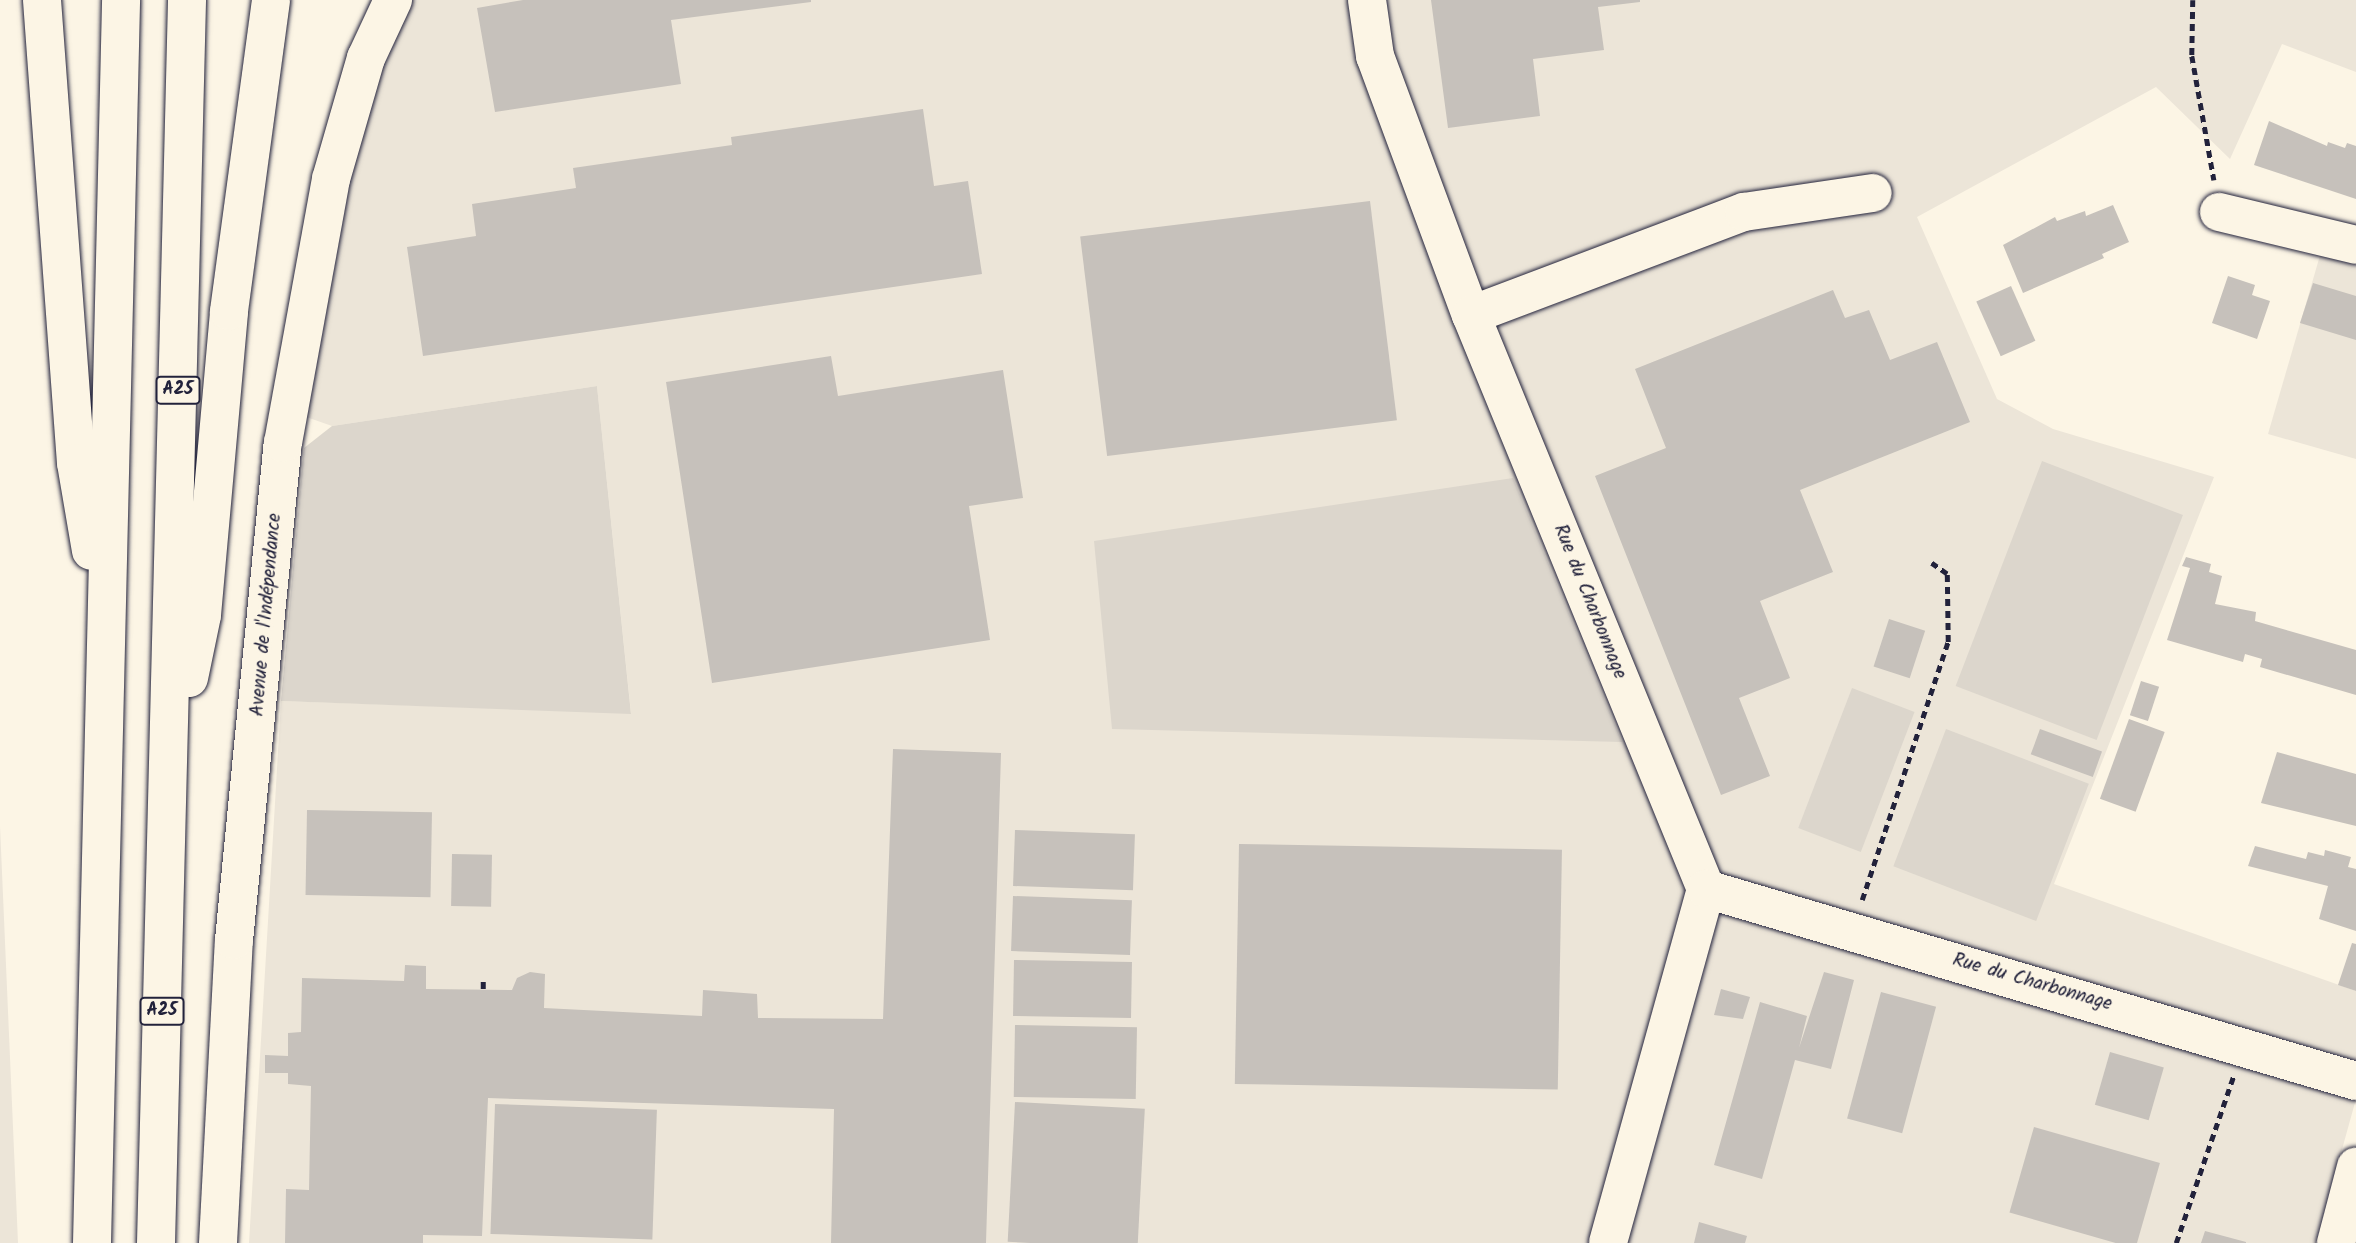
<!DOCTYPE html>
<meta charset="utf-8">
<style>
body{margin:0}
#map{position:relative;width:2356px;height:1243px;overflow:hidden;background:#fcf5e5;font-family:Kalam,sans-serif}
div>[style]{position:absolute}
.built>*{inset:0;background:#ece5d8}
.green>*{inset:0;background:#dcd6cc;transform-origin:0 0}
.building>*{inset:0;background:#c6c1bb;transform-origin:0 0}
.path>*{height:4.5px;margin-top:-2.25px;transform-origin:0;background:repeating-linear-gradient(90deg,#22223b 0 7px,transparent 0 12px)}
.roads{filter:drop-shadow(0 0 2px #22223b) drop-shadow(0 0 2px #22223b)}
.minor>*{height:38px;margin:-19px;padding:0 19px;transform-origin:19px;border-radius:19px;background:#fcf5e5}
.major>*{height:38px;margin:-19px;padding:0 19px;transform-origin:19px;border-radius:19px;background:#fcf5e5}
.highway>*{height:38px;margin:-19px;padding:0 19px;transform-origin:19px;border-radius:19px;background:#fcf5e5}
span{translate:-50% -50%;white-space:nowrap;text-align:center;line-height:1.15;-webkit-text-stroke:6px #fcf5e5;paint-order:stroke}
.shield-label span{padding:2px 5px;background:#fcf5e5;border:2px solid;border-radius:5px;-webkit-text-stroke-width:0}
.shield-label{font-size:18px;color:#22223b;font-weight:700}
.street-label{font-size:19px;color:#22223b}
</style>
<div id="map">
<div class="built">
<div style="clip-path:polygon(370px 0,2356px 0,2356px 72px,2282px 44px,2230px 159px,2156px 87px,1917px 217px,1997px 399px,2053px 429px,2214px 477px,2054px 884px,2356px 991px,2356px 1099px,2316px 1243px,249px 1243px,281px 701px,631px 713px,597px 386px,332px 426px,275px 406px,336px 87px)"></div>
<div style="clip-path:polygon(2321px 252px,2356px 264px,2356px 459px,2268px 434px)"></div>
<div style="clip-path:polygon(0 826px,18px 1243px,0 1243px)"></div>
</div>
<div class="green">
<div style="clip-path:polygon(597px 386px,631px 714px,281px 701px,304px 448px,332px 426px)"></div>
<div style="left:2042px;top:461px;width:151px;height:241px;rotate:21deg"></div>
<div style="clip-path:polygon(1513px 478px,1622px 742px,1112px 729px,1094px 541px)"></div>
<div style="left:1852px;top:688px;width:67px;height:150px;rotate:21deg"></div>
<div style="left:1946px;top:729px;width:153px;height:147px;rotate:21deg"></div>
</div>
<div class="building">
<div style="clip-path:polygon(523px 0,811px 0,811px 2px,671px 20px,681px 84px,495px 112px,477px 8px)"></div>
<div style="clip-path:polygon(1431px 0,1640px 0,1640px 2px,1598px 7px,1604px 50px,1533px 59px,1540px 116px,1448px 128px)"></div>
<div style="clip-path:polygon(923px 109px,934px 186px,968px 181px,982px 274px,423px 356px,407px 247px,476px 236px,472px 204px,576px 188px,573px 168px,732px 145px,731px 137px)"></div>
<div style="clip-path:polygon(2269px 121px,2327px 146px,2328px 142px,2345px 148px,2347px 143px,2356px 146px,2356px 199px,2254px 165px)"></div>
<div style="left:1370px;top:201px;width:221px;height:292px;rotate:83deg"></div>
<div style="clip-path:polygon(2113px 205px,2129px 242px,2102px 254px,2104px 258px,2023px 293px,2003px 245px,2055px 217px,2057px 221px,2085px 211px,2086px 216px)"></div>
<div style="clip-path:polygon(2228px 276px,2255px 285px,2252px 295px,2270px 301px,2257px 339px,2212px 323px)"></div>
<div style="clip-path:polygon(2313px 283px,2356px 296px,2356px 340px,2300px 323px)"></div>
<div style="left:2011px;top:286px;width:60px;height:38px;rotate:66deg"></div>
<div style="clip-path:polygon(1833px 290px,1845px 318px,1869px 310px,1890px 360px,1937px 342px,1970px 422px,1800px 490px,1833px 572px,1760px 601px,1790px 678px,1739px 698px,1770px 776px,1721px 795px,1595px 476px,1666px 448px,1635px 369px)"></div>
<div style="clip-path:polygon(831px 356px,838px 396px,1003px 370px,1023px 498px,969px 506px,990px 640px,712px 683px,666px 382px)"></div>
<div style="clip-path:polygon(2186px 557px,2211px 564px,2209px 572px,2222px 576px,2215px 604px,2256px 612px,2255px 621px,2356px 650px,2356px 695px,2260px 667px,2262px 659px,2245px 654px,2243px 662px,2167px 640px,2190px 568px,2182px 566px)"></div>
<div style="left:1889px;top:619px;width:38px;height:50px;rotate:18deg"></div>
<div style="left:2141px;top:681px;width:19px;height:36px;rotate:18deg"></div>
<div style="left:2129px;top:719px;width:38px;height:85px;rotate:20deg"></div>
<div style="left:2040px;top:729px;width:66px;height:27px;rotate:20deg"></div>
<div style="clip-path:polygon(893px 749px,1001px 753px,986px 1243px,831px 1243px,834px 1109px,488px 1098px,482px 1236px,423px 1235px,423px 1243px,285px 1243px,286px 1189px,309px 1190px,311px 1086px,288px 1084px,288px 1073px,265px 1073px,265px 1055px,288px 1056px,288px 1033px,301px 1032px,302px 978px,404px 981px,405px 965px,426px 966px,426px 989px,512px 990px,517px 978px,530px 972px,545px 974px,544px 1008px,702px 1016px,703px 990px,757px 994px,758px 1018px,883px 1019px)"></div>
<div style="clip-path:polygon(2277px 752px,2356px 774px,2356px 826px,2261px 803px)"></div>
<div style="left:307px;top:810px;width:125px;height:85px;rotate:1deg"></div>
<div style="left:1015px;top:830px;width:120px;height:56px;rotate:2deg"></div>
<div style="left:1239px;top:844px;width:323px;height:240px;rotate:1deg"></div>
<div style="clip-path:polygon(2255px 846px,2306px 859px,2308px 852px,2324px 856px,2325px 850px,2351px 857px,2348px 867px,2356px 869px,2356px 931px,2319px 919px,2328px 886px,2248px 866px)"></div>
<div style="left:452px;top:854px;width:40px;height:52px;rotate:1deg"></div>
<div style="left:1013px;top:896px;width:119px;height:55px;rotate:2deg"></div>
<div style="clip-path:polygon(2352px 943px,2356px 944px,2356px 991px,2338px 985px)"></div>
<div style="left:1014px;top:960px;width:118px;height:56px;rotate:1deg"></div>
<div style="clip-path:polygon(1824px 972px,1854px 980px,1831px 1069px,1795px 1060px,1762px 1179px,1714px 1165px,1760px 1002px,1807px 1016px,1799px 1048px)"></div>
<div style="clip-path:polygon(1721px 989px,1750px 997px,1743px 1019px,1714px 1015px)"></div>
<div style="left:1881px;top:992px;width:57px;height:131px;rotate:15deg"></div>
<div style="left:1015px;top:1025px;width:122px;height:72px;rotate:1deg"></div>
<div style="left:2110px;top:1052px;width:56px;height:55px;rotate:16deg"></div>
<div style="left:1015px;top:1102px;width:130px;height:140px;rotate:3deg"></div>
<div style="left:495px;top:1104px;width:162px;height:130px;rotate:2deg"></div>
<div style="left:2034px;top:1127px;width:131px;height:89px;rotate:16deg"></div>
<div style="clip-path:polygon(1699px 1222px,1747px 1236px,1745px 1243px,1694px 1243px)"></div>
<div style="clip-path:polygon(2205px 1231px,2246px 1242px,2246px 1243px,2201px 1243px)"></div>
</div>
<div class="path">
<div style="left:2193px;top:0;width:56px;rotate:91deg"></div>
<div style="left:2192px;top:56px;width:126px;rotate:79.9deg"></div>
<div style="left:1862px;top:900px;width:272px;rotate:-71.6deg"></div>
<div style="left:1948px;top:642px;width:68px;rotate:-90.8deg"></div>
<div style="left:1947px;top:574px;width:19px;rotate:-145deg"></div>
<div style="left:483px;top:989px;width:8px;rotate:-90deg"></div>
<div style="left:2176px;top:1243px;width:176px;rotate:-71deg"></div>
</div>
<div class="roads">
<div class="minor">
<div style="left:1367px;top:0;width:57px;rotate:81.9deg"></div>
<div style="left:1375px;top:56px;width:276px;rotate:69.7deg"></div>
<div style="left:1471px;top:315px;width:620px;rotate:67.74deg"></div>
<div style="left:1706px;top:889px;width:367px;rotate:105.5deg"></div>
<div style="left:2219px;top:212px;width:141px;rotate:13.5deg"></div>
<div style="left:1471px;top:315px;width:292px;rotate:-20.7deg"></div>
<div style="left:1744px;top:212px;width:130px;rotate:-8.4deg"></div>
<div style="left:1706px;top:889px;width:678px;rotate:16.46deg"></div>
<div style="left:2336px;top:1243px;width:79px;rotate:-75.3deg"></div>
</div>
<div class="major">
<div style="left:218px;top:1243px;width:303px;rotate:-87deg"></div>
<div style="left:234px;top:940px;width:499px;rotate:-84.4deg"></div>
<div style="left:283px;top:443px;width:268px;rotate:-79.7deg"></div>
<div style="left:331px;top:179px;width:126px;rotate:-73.9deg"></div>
<div style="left:366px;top:58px;width:64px;rotate:-65deg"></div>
</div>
<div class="highway">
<div style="left:42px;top:0;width:464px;rotate:85.8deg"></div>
<div style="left:76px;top:463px;width:89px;rotate:80.3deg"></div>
<div style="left:189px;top:678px;width:64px;rotate:-78.3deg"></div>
<div style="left:202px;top:615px;width:305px;rotate:-84.9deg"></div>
<div style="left:229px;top:311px;width:314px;rotate:-82.3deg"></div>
<div style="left:92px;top:1243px;width:1243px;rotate:-88.66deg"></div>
<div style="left:156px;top:1243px;width:1243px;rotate:-88.57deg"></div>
</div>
</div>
<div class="shield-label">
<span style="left:178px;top:390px">A25</span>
<span style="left:162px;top:1011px">A25</span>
</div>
<div class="street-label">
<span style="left:1589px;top:602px;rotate:68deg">Rue du Charbonnage</span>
<span style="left:267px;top:615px;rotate:-85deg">Avenue de l'Indépendance</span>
<span style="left:2032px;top:983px;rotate:16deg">Rue du Charbonnage</span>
</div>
</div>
